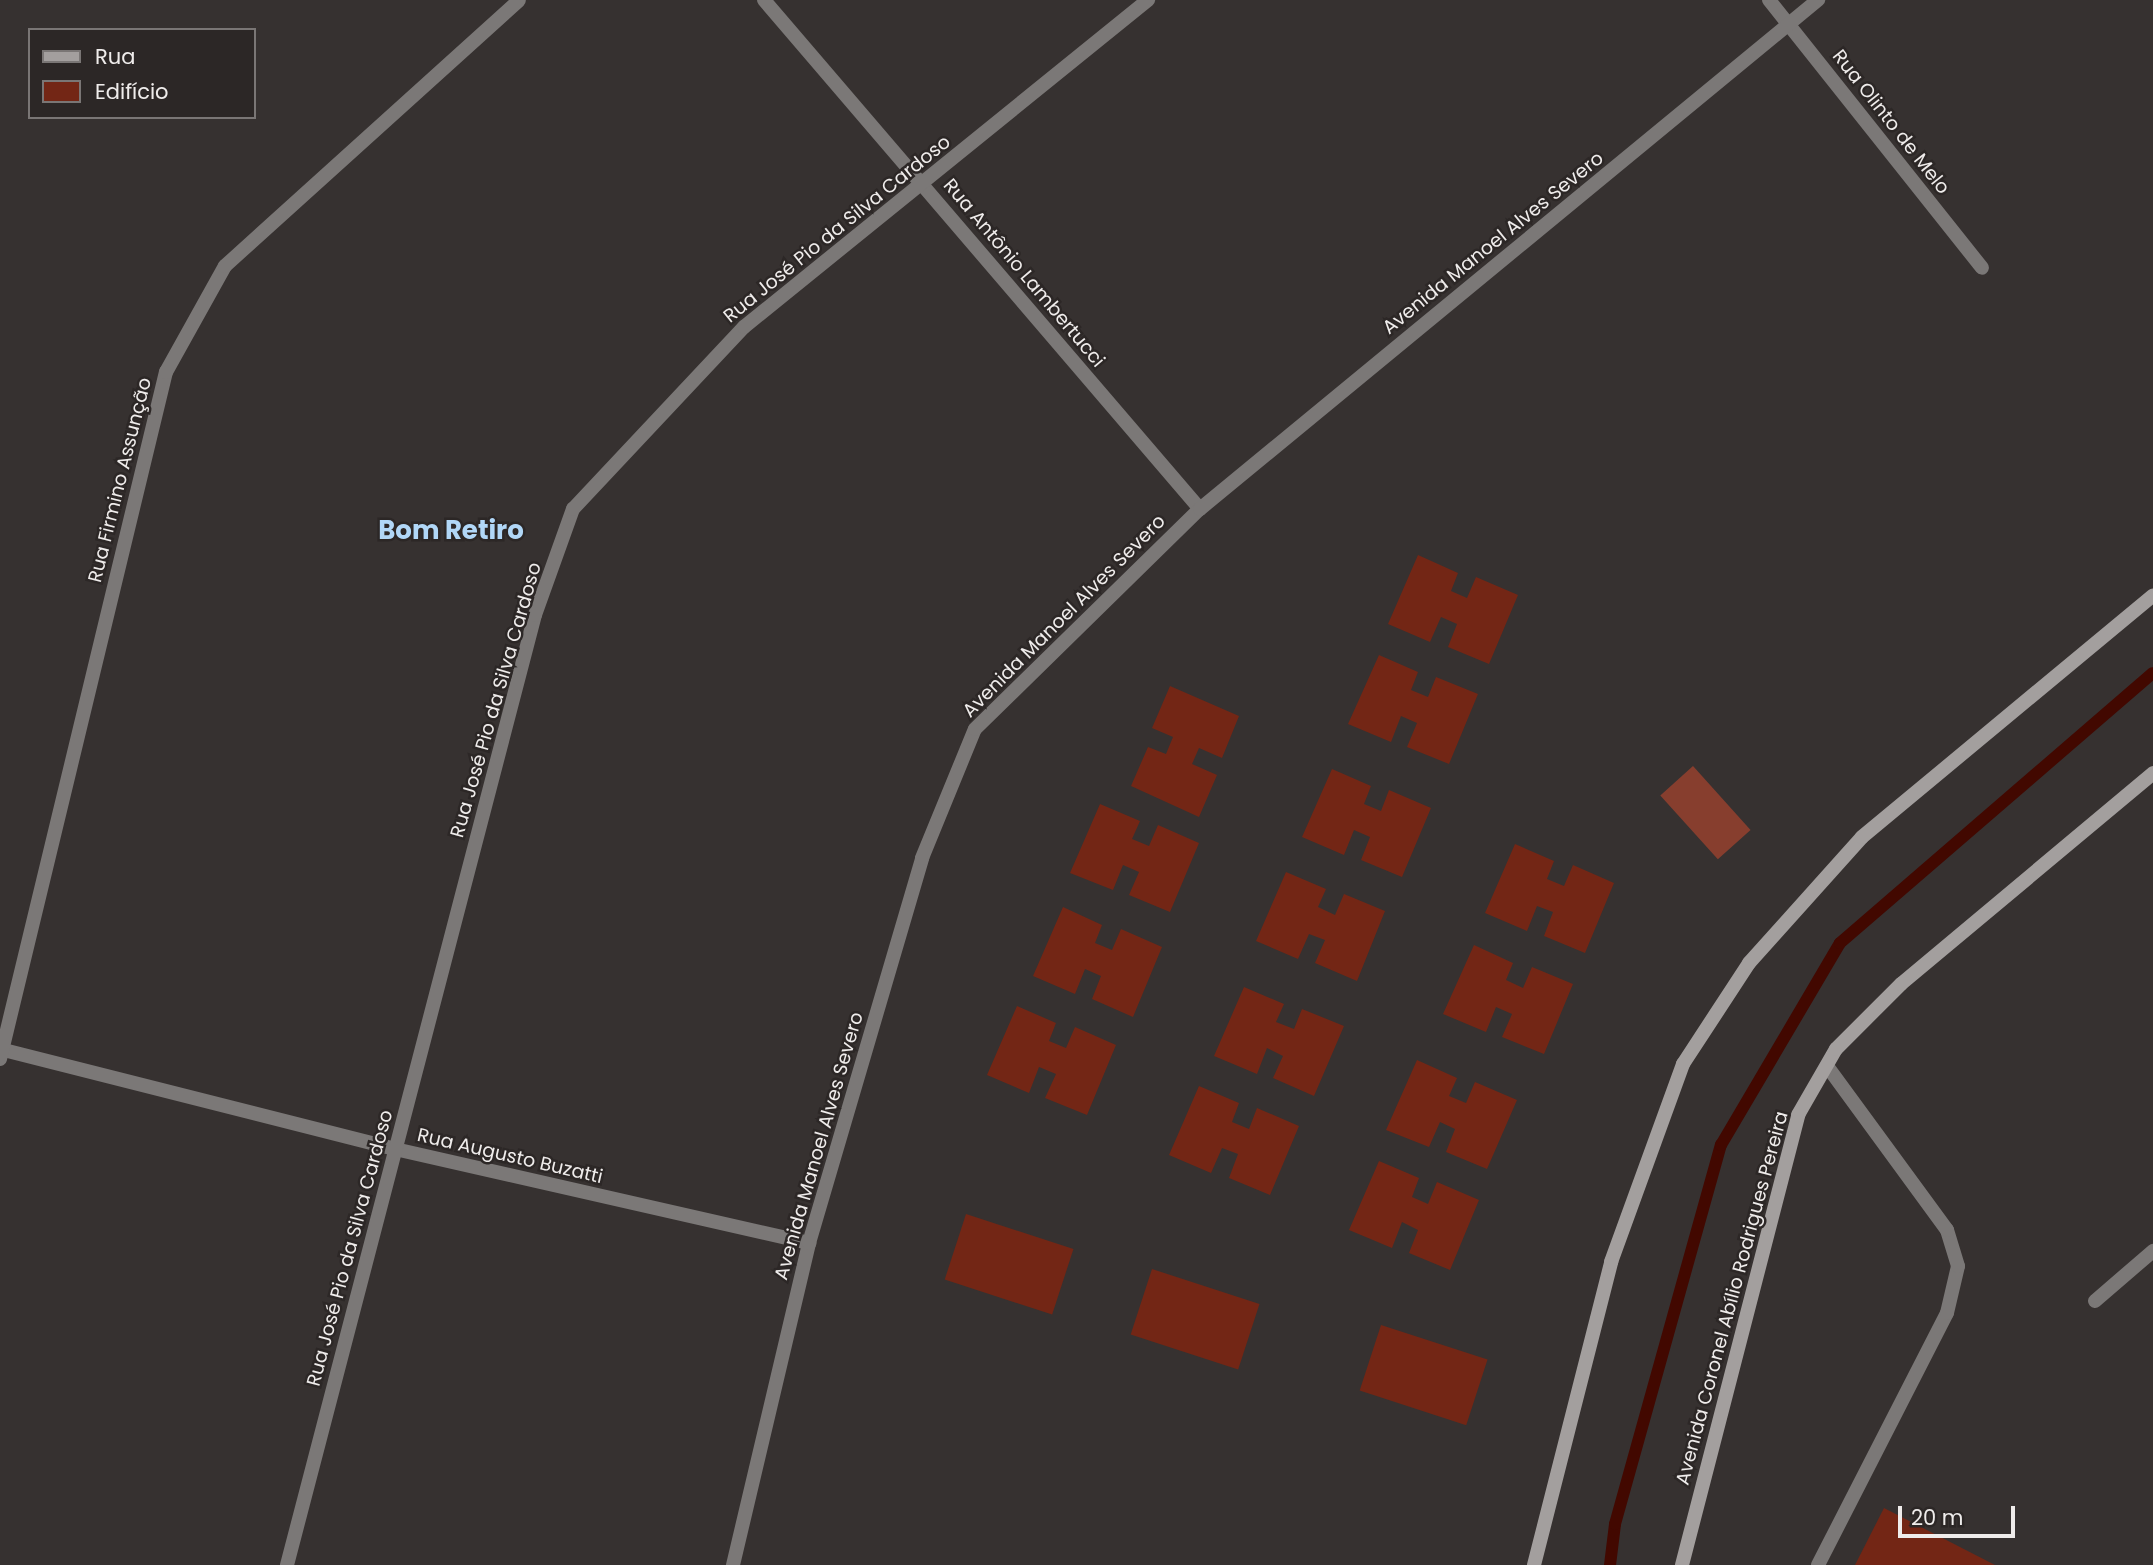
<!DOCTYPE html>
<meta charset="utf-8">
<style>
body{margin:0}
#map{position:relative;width:2153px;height:1565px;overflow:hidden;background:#363130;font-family:Poppins,sans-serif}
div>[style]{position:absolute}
.green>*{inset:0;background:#873e2e;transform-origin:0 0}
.stream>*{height:12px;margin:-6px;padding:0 6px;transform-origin:6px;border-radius:6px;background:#420800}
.building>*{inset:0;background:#732615;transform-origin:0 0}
.lane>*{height:14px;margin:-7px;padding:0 7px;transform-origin:7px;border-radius:7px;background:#7b7877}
.street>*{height:14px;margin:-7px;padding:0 7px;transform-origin:7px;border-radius:7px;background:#7b7877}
.secondary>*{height:14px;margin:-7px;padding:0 7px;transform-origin:7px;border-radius:7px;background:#a39f9e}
span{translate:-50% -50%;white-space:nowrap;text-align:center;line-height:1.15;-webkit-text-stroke:5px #2c2726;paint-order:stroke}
.street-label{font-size:19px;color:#efeceb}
.district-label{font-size:26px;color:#b1d7f7;font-weight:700}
.legend{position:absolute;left:28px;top:28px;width:228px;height:91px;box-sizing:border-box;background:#2c2726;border:2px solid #7a7675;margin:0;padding:9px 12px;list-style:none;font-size:21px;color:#efeceb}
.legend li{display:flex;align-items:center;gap:14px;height:35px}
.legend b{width:35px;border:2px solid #7a7675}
.scale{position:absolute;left:1898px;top:1506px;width:117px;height:32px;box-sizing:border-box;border:4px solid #efeceb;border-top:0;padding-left:9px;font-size:21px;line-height:24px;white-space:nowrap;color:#efeceb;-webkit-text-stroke:5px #2c2726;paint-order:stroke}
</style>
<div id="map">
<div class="green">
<div style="left:1693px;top:766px;width:86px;height:44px;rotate:48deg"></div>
</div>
<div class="stream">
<div style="left:1610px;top:1565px;width:41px;rotate:-83deg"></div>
<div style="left:1615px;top:1524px;width:394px;rotate:-74.4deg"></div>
<div style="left:1721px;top:1145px;width:234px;rotate:-59.5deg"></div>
<div style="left:1840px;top:943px;width:413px;rotate:-40.8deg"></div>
</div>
<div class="building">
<div style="clip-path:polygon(1418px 555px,1458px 573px,1451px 591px,1467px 598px,1476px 577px,1518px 595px,1489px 664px,1448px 647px,1457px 624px,1441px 617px,1430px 642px,1388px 624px)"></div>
<div style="clip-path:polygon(1379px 655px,1418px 672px,1411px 690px,1428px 697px,1436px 677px,1478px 694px,1449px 764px,1407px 747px,1417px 723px,1401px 716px,1391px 742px,1348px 724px)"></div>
<div style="clip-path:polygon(1170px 686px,1239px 716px,1222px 758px,1199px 748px,1192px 764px,1217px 775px,1199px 817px,1131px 786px,1148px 747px,1166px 754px,1173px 737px,1152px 728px)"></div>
<div style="clip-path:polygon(1332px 769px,1371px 786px,1364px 804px,1381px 811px,1389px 790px,1431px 808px,1402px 877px,1361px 860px,1370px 837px,1354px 830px,1344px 855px,1302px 837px)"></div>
<div style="clip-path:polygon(1100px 804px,1140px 821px,1132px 839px,1149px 846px,1158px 825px,1199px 843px,1170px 912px,1129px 895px,1139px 872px,1123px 865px,1113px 890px,1070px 873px)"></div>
<div style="clip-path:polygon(1515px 844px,1554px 861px,1547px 879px,1564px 886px,1573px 865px,1614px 883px,1585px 953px,1544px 936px,1553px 912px,1537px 906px,1527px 931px,1485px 913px)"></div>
<div style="clip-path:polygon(1286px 872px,1326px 889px,1318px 907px,1335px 915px,1344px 894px,1385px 911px,1357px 981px,1315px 963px,1325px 940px,1309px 934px,1298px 959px,1256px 941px)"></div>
<div style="clip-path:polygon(1063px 907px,1102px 925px,1095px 943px,1112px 950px,1121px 929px,1162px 947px,1133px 1017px,1092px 999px,1101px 976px,1085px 969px,1075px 994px,1033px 976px)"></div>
<div style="clip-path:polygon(1474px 945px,1513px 963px,1506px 980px,1523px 988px,1532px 967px,1573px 984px,1544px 1054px,1502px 1037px,1512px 1014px,1496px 1007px,1486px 1032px,1443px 1014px)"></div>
<div style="clip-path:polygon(1244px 987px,1284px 1004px,1276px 1022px,1294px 1029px,1302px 1009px,1344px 1026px,1314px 1096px,1273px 1078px,1283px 1056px,1267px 1048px,1257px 1074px,1214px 1056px)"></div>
<div style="clip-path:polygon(1017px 1006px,1056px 1023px,1049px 1041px,1066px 1048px,1075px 1027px,1116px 1045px,1087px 1115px,1045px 1098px,1056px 1074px,1039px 1067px,1029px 1093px,987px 1075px)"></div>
<div style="clip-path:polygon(1417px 1060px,1457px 1078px,1449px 1096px,1466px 1103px,1475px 1082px,1517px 1100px,1487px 1169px,1446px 1152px,1455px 1129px,1440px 1122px,1429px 1147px,1386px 1130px)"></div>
<div style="clip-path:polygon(1199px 1086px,1239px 1103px,1232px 1122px,1249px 1129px,1257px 1108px,1299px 1126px,1270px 1195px,1229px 1178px,1238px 1154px,1222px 1148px,1211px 1173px,1169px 1155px)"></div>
<div style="clip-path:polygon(1379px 1161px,1419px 1178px,1412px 1197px,1428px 1204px,1437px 1182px,1479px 1200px,1450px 1270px,1409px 1253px,1418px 1230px,1402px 1222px,1392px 1248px,1349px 1230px)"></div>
<div style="left:966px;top:1214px;width:113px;height:69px;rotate:18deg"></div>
<div style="left:1152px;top:1269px;width:113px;height:69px;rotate:18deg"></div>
<div style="left:1381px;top:1325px;width:112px;height:69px;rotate:18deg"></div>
<div style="clip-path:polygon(1884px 1508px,1995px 1565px,1855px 1565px)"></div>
</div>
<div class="lane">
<div style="left:1818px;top:1565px;width:283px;rotate:-62.9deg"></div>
<div style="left:1947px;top:1313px;width:48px;rotate:-76.8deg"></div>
<div style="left:1958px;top:1266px;width:38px;rotate:-107deg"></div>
<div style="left:1947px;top:1230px;width:203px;rotate:-126.2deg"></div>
</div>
<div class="street">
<div style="left:764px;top:0;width:670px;rotate:49.42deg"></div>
<div style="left:1769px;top:0;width:342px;rotate:51.5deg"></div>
<div style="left:0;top:1049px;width:407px;rotate:14.2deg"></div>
<div style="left:395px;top:1149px;width:425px;rotate:12.8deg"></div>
<div style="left:0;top:1059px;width:707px;rotate:-76.42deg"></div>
<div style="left:166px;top:372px;width:121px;rotate:-60.9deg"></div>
<div style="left:225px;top:266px;width:396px;rotate:-42.1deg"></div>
<div style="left:2095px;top:1301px;width:77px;rotate:-40.8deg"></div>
<div style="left:287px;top:1565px;width:982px;rotate:-75.37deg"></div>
<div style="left:535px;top:615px;width:113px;rotate:-70.3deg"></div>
<div style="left:573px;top:509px;width:250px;rotate:-46.8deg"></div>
<div style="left:744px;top:327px;width:520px;rotate:-38.99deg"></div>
<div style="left:733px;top:1565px;width:331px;rotate:-76.7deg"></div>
<div style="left:809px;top:1243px;width:401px;rotate:-73.6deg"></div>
<div style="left:922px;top:858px;width:139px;rotate:-67.7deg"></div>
<div style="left:975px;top:729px;width:315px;rotate:-44.4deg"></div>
<div style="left:1200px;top:509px;width:801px;rotate:-39.48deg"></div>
</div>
<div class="secondary">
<div style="left:1534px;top:1565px;width:313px;rotate:-75.7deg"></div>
<div style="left:1611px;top:1262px;width:211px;rotate:-70deg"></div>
<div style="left:1683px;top:1064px;width:121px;rotate:-56.8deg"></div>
<div style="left:1749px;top:963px;width:169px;rotate:-48.1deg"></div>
<div style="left:1862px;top:837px;width:378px;rotate:-39.7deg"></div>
<div style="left:1682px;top:1565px;width:465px;rotate:-75.5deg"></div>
<div style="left:1798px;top:1115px;width:76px;rotate:-60.1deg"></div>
<div style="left:1836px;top:1049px;width:92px;rotate:-45deg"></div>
<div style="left:1901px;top:984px;width:329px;rotate:-39.9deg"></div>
</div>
<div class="street-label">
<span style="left:1891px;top:122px;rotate:52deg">Rua Olinto de Melo</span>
<span style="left:837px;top:229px;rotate:-39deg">Rua José Pio da Silva Cardoso</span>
<span style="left:1493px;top:243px;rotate:-39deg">Avenida Manoel Alves Severo</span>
<span style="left:1024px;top:273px;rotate:50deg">Rua Antônio Lambertucci</span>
<span style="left:120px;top:480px;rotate:-76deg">Rua Firmino Assunção</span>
<span style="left:1064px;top:616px;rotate:-45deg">Avenida Manoel Alves Severo</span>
<span style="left:496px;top:700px;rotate:-74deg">Rua José Pio da Silva Cardoso</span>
<span style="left:819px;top:1146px;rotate:-74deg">Avenida Manoel Alves Severo</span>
<span style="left:510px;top:1156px;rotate:13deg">Rua Augusto Buzatti</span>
<span style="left:350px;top:1248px;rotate:-75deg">Rua José Pio da Silva Cardoso</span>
<span style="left:1732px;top:1298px;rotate:-75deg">Avenida Coronel Abílio Rodrigues Pereira</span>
</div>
<div class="district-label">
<span style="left:451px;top:531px">Bom Retiro</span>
</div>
<ul class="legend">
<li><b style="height:9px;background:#a39f9e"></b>Rua</li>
<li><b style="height:19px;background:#732615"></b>Edifício</li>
</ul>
<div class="scale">20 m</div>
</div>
